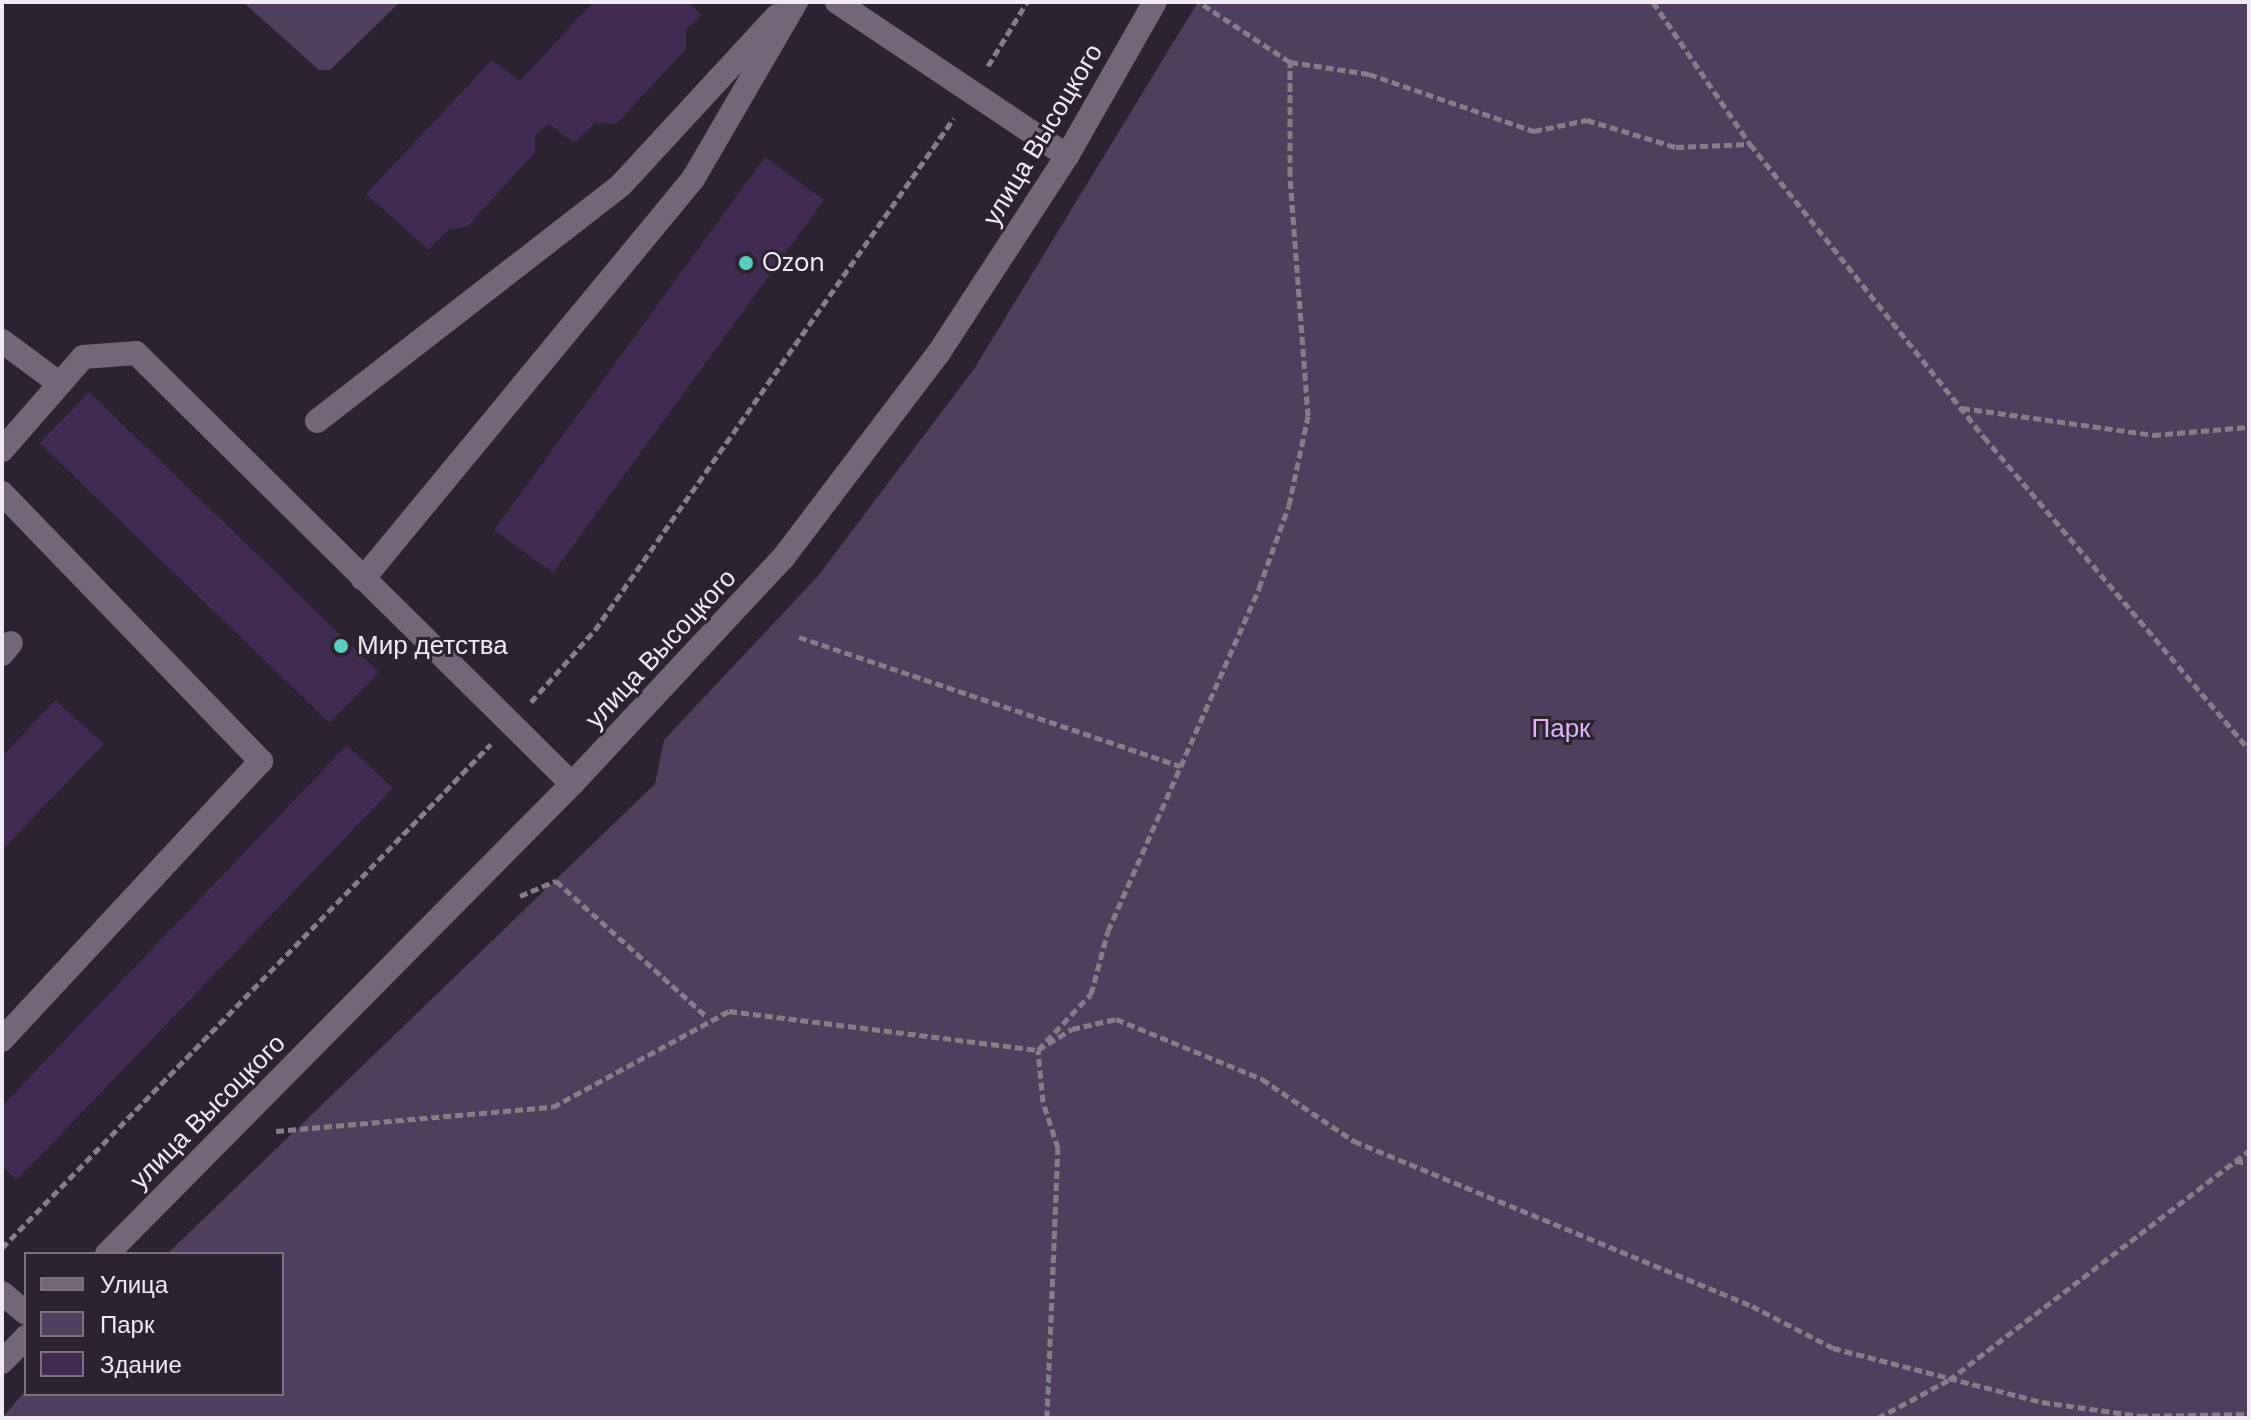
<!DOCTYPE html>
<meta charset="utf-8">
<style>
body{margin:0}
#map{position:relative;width:2251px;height:1420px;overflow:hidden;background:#2b2331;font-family:"DM Sans",sans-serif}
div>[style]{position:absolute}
.green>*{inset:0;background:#503f5c}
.building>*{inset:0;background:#422b51;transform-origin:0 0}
.path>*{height:5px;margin-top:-2.5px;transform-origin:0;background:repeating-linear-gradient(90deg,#857e8a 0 8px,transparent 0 12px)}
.minor>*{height:24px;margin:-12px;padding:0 12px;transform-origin:12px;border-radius:12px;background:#716778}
.dots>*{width:22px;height:22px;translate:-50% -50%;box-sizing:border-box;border:4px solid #2b2331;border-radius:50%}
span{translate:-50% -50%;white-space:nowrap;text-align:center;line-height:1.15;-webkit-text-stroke:6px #2b2331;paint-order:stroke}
.street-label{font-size:26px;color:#f0eaf4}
.poi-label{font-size:26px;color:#f0eaf4}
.left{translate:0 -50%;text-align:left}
.park-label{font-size:26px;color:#ddb6f8}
.frame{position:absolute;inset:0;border:4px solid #f0eaf4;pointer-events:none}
.legend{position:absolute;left:24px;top:1252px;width:260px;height:144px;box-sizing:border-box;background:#2b2331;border:2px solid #7a737f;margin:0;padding:10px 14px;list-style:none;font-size:24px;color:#f0eaf4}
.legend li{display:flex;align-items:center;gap:16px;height:40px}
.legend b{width:40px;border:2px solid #7a737f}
</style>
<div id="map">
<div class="green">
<div style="clip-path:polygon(243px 2px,400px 2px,330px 70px,319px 70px)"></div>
<div style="clip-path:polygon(1198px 2px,2249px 2px,2249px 1418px,2px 1418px,26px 1390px,282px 1394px,282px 1254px,167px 1254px,655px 784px,664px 740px,818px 576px,974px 369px)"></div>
</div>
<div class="building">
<div style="clip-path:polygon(593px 2px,688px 2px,702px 15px,686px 30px,686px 49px,616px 124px,595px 123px,574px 143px,549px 124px,535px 135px,535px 152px,467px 227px,449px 229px,429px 250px,366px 194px,492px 60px,520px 81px)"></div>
<div style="left:765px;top:157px;width:73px;height:461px;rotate:36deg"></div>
<div style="left:89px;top:392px;width:403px;height:71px;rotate:44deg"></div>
<div style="clip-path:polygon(55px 700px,104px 744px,2px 850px,2px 757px)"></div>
<div style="clip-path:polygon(347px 745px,393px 788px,17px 1180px,2px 1166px,2px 1106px)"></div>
</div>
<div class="path">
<div style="left:1653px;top:2px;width:172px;rotate:55.7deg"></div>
<div style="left:1750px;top:144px;width:375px;rotate:51.4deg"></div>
<div style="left:1984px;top:437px;width:409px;rotate:49.7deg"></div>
<div style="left:1290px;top:62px;width:80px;rotate:8.6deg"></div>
<div style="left:1369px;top:74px;width:175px;rotate:19.1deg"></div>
<div style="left:1534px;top:131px;width:54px;rotate:-11.7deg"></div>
<div style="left:1587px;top:120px;width:93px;rotate:16.9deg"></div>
<div style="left:1676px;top:147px;width:74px;rotate:-2.3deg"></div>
<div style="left:988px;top:66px;width:75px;rotate:-58.6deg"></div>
<div style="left:1962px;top:408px;width:193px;rotate:8deg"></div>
<div style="left:2153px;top:435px;width:96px;rotate:-4.8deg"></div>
<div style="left:799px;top:637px;width:403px;rotate:18.7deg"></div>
<div style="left:531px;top:702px;width:96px;rotate:-48.4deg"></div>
<div style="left:595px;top:630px;width:625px;rotate:-54.96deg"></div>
<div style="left:520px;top:896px;width:39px;rotate:-23deg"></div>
<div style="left:556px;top:881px;width:203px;rotate:42deg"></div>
<div style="left:276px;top:1131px;width:278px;rotate:-5deg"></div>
<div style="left:553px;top:1107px;width:200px;rotate:-28.6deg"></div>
<div style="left:729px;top:1011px;width:311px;rotate:7.2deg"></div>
<div style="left:1038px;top:1050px;width:40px;rotate:-32deg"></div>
<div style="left:1072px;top:1029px;width:45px;rotate:-12.8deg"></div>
<div style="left:1116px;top:1019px;width:158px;rotate:22.3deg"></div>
<div style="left:1262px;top:1079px;width:111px;rotate:34deg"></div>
<div style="left:1354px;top:1141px;width:431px;rotate:22.5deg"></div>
<div style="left:1752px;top:1306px;width:91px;rotate:27.4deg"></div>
<div style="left:1833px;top:1348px;width:216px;rotate:14.5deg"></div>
<div style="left:2042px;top:1402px;width:99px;rotate:8.1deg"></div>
<div style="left:2140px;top:1416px;width:109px;rotate:-1.1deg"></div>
<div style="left:2235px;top:1161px;width:14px;rotate:8deg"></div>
<div style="left:2px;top:1248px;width:702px;rotate:-45.87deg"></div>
<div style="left:1047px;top:1418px;width:270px;rotate:-87.7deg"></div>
<div style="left:1058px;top:1148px;width:48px;rotate:-108.1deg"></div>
<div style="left:1043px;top:1102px;width:52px;rotate:-95.5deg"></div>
<div style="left:1038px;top:1050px;width:77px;rotate:-46.6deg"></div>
<div style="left:1091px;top:994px;width:65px;rotate:-74.9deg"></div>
<div style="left:1108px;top:931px;width:375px;rotate:-66.2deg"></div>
<div style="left:1259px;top:588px;width:88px;rotate:-70.1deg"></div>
<div style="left:1289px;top:505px;width:91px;rotate:-77.9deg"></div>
<div style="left:1308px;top:416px;width:242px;rotate:-94.3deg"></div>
<div style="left:1290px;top:175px;width:113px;rotate:-90deg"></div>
<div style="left:1290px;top:62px;width:109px;rotate:-146.6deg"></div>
<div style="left:1878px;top:1418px;width:81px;rotate:-28.2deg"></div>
<div style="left:1949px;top:1380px;width:377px;rotate:-37.4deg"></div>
</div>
<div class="minor">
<div style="left:837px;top:2px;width:277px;rotate:33.8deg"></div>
<div style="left:2px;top:341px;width:72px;rotate:36.6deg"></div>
<div style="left:317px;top:421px;width:385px;rotate:-37.8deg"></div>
<div style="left:621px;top:185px;width:230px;rotate:-47.3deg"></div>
<div style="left:2px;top:450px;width:123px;rotate:-48.9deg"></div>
<div style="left:83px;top:357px;width:53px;rotate:-4.3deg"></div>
<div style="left:136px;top:353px;width:613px;rotate:44.67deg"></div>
<div style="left:2px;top:493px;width:373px;rotate:46deg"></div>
<div style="left:261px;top:761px;width:381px;rotate:132.9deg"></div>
<div style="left:363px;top:579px;width:519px;rotate:-50.48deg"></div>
<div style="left:693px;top:179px;width:205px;rotate:-59.8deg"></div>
<div style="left:2px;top:654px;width:14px;rotate:-51deg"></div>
<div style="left:107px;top:1254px;width:661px;rotate:-45.31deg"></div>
<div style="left:572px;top:784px;width:309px;rotate:-47deg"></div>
<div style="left:783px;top:558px;width:256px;rotate:-52.8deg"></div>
<div style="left:938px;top:354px;width:236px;rotate:-56.9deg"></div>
<div style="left:1067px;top:156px;width:177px;rotate:-60.3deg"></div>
<div style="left:2px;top:1293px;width:31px;rotate:40deg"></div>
<div style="left:2px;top:1362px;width:35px;rotate:-46deg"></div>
</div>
<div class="dots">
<div style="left:746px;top:263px;background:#59cebe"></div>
<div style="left:341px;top:646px;background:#59cebe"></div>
</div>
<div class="street-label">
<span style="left:1043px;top:135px;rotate:-59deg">улица Высоцкого</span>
<span style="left:661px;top:649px;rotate:-47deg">улица Высоцкого</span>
<span style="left:208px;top:1112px;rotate:-45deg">улица Высоцкого</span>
</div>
<div class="poi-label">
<span class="left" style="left:762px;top:263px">Ozon</span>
<span class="left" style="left:357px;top:646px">Мир детства</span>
</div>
<div class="park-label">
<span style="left:1561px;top:729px">Парк</span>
</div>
<div class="frame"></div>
<ul class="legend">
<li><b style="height:10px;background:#716778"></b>Улица</li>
<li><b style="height:22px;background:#503f5c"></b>Парк</li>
<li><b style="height:22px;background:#422b51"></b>Здание</li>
</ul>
</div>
